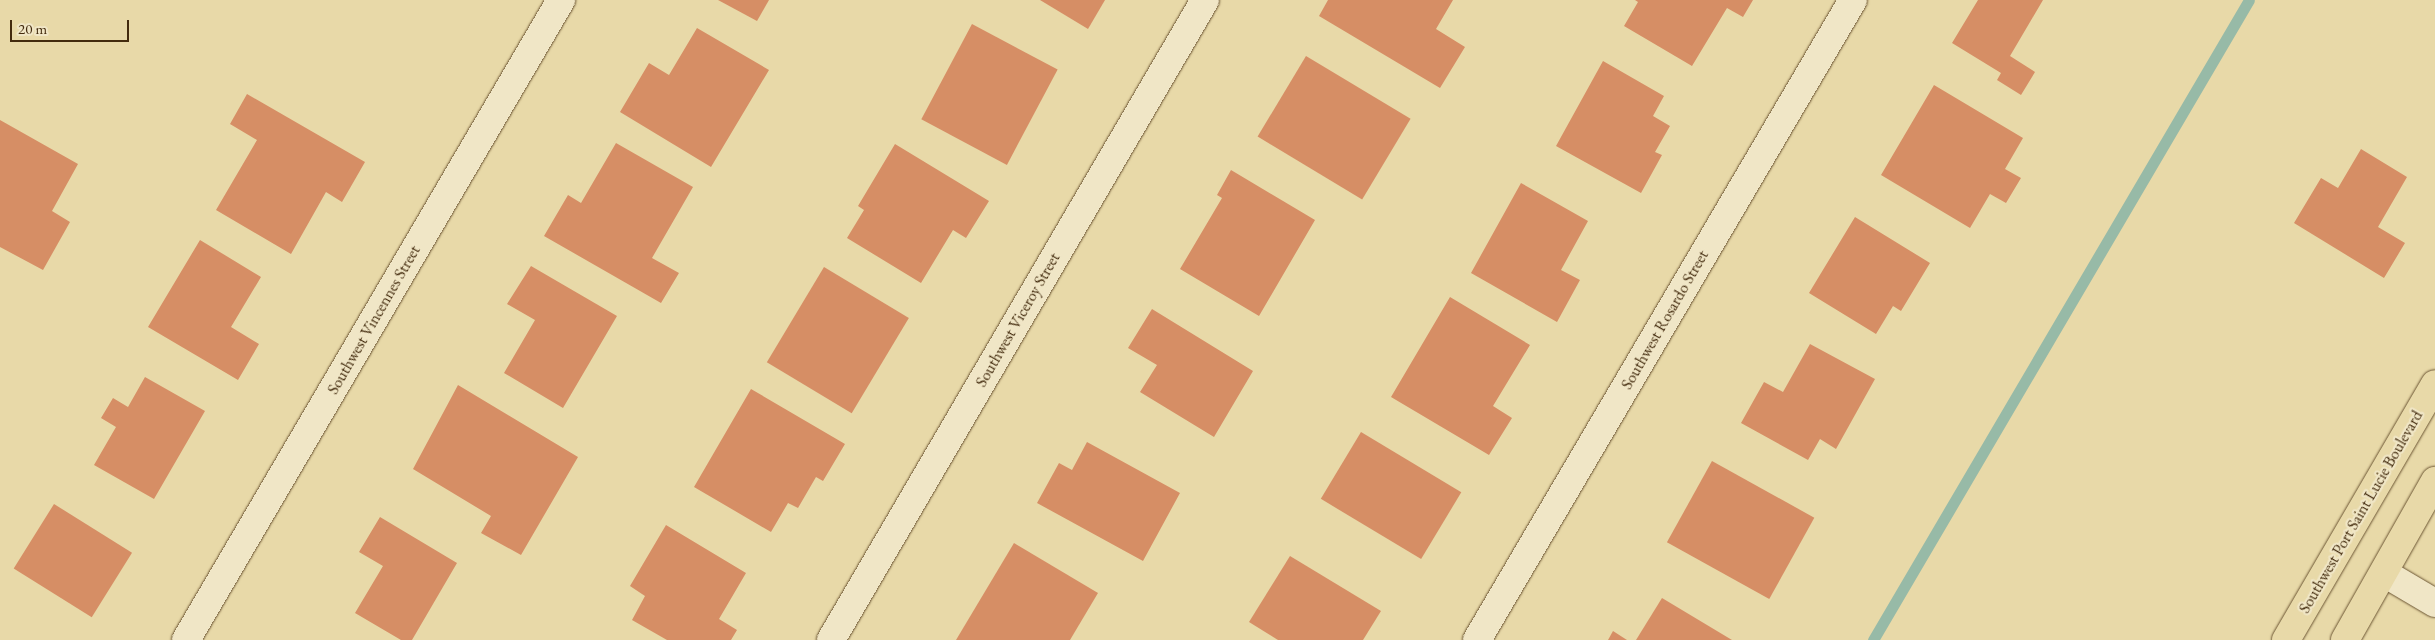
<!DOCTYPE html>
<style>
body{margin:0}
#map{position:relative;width:2435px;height:640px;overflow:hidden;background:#e8d9a8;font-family:"EB Garamond",serif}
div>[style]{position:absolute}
.stream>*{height:11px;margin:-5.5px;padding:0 5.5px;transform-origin:5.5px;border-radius:5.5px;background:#97baa7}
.building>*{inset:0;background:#d68e65;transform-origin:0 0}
.roads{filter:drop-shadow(0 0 1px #6c5634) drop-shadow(0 0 1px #6c5634)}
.minor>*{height:28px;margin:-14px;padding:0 14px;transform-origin:14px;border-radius:14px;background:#f0e6c6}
.major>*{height:28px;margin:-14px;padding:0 14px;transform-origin:14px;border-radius:14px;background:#e8d9a8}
span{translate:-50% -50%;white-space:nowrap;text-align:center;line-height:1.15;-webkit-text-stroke:4.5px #f0e6c6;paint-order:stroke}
.street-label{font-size:16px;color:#432b0e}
.scale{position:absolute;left:10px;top:20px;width:119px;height:22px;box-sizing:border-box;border:2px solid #432b0e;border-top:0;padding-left:6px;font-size:15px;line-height:18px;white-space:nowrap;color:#432b0e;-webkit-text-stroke:4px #f0e6c6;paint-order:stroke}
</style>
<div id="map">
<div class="stream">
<div style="left:1873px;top:640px;width:742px;rotate:-59.57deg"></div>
</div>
<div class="building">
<div style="clip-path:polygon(718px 0,769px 0,757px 21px)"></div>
<div style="clip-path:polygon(1040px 0,1105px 0,1088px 29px)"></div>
<div style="clip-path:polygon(1328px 0,1453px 0,1436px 29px,1465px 47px,1440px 88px,1319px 16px)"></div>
<div style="clip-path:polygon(1635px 0,1753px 0,1743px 17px,1727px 8px,1692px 66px,1624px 26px,1638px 2px)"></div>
<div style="clip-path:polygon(1978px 0,2043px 0,2010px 56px,2035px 72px,2021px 95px,1997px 80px,2001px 73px,1952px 43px)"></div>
<div style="left:972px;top:24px;width:97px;height:108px;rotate:28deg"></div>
<div style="clip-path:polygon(697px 28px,769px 70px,711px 167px,620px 112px,649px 63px,669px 75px)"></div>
<div style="left:1306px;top:56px;width:122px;height:94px;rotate:31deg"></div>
<div style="clip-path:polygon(1603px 61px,1664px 96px,1653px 116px,1670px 126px,1655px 152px,1662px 155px,1641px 193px,1556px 146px)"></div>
<div style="clip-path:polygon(1934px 85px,2023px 138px,2005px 169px,2021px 178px,2006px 203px,1990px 194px,1970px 228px,1881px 175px)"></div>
<div style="clip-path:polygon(247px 94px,365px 162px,342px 202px,326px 192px,291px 254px,216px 210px,257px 140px,230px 124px)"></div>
<div style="clip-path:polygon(0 120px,78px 164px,52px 211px,70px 222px,43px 270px,0 247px)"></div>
<div style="clip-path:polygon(616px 143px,693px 187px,652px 258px,679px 273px,661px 303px,544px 236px,568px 195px,581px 203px)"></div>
<div style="clip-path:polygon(895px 144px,989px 201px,966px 238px,953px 230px,921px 283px,847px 238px,864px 210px,858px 206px)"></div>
<div style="clip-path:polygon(2361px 149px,2407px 177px,2378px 227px,2405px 243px,2384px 278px,2294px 223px,2321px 178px,2338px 188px)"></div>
<div style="clip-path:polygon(1231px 170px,1315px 220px,1259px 316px,1180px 269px,1222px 198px,1217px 195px)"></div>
<div style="clip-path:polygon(1521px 183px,1588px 221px,1561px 270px,1580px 280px,1557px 322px,1471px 273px)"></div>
<div style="clip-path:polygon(1855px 217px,1930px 263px,1901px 311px,1893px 306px,1876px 334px,1809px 293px)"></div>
<div style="clip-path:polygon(200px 240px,261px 277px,231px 327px,259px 344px,238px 380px,148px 327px)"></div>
<div style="clip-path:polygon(531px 266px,617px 316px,563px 408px,504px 373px,535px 320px,507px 304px)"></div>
<div style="left:824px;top:267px;width:99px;height:111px;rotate:31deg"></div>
<div style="clip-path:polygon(1450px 297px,1530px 345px,1493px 406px,1512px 418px,1489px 455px,1391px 397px)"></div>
<div style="clip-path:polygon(1152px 309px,1253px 371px,1214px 437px,1140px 392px,1157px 365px,1128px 348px)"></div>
<div style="clip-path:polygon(1810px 344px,1875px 379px,1836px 449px,1820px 439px,1808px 460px,1741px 423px,1764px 382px,1783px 392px)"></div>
<div style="clip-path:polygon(145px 377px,205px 411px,154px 499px,94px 465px,116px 427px,101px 418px,113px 398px,128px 407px)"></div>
<div style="clip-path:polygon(458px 385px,578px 457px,521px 555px,481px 533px,491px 516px,413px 469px)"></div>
<div style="clip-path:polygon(751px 389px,845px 444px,823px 481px,816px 477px,798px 508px,788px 503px,771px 532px,694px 487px)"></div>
<div style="left:1361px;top:432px;width:117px;height:78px;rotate:31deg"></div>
<div style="clip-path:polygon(1087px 442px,1180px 493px,1143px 561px,1037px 503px,1059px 463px,1072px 470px)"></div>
<div style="left:1712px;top:461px;width:117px;height:93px;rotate:29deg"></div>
<div style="left:54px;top:504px;width:92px;height:76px;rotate:32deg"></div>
<div style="clip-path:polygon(380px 517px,457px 563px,412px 640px,401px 640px,355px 613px,383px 566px,359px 552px)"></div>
<div style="clip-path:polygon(666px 525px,746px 573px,719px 619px,737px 630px,731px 640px,667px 640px,632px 620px,645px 596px,630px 586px)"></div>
<div style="clip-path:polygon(1014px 543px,1098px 593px,1070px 640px,956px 640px)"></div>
<div style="clip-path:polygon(1290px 556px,1381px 611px,1363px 640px,1278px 640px,1249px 622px)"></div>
<div style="clip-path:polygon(1662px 598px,1732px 640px,1636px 640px)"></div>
<div style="clip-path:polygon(1613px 631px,1627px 640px,1608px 640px)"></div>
</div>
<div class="roads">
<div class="minor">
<div style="left:2384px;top:573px;width:59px;rotate:30.5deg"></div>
<div style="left:186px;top:640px;width:742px;rotate:-59.63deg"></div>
<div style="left:831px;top:640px;width:741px;rotate:-59.7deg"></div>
<div style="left:1477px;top:640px;width:742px;rotate:-59.57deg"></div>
</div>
<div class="major">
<div style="left:2286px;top:640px;width:296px;rotate:-59.8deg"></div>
<div style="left:2345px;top:640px;width:183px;rotate:-60.5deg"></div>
</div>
</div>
<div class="street-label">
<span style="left:374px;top:320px;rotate:-60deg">Southwest Vincennes Street</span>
<span style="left:1018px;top:320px;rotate:-60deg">Southwest Viceroy Street</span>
<span style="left:1665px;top:320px;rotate:-60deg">Southwest Rosardo Street</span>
<span style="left:2361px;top:512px;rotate:-60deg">Southwest Port Saint Lucie Boulevard</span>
</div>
<div class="scale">20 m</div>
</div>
